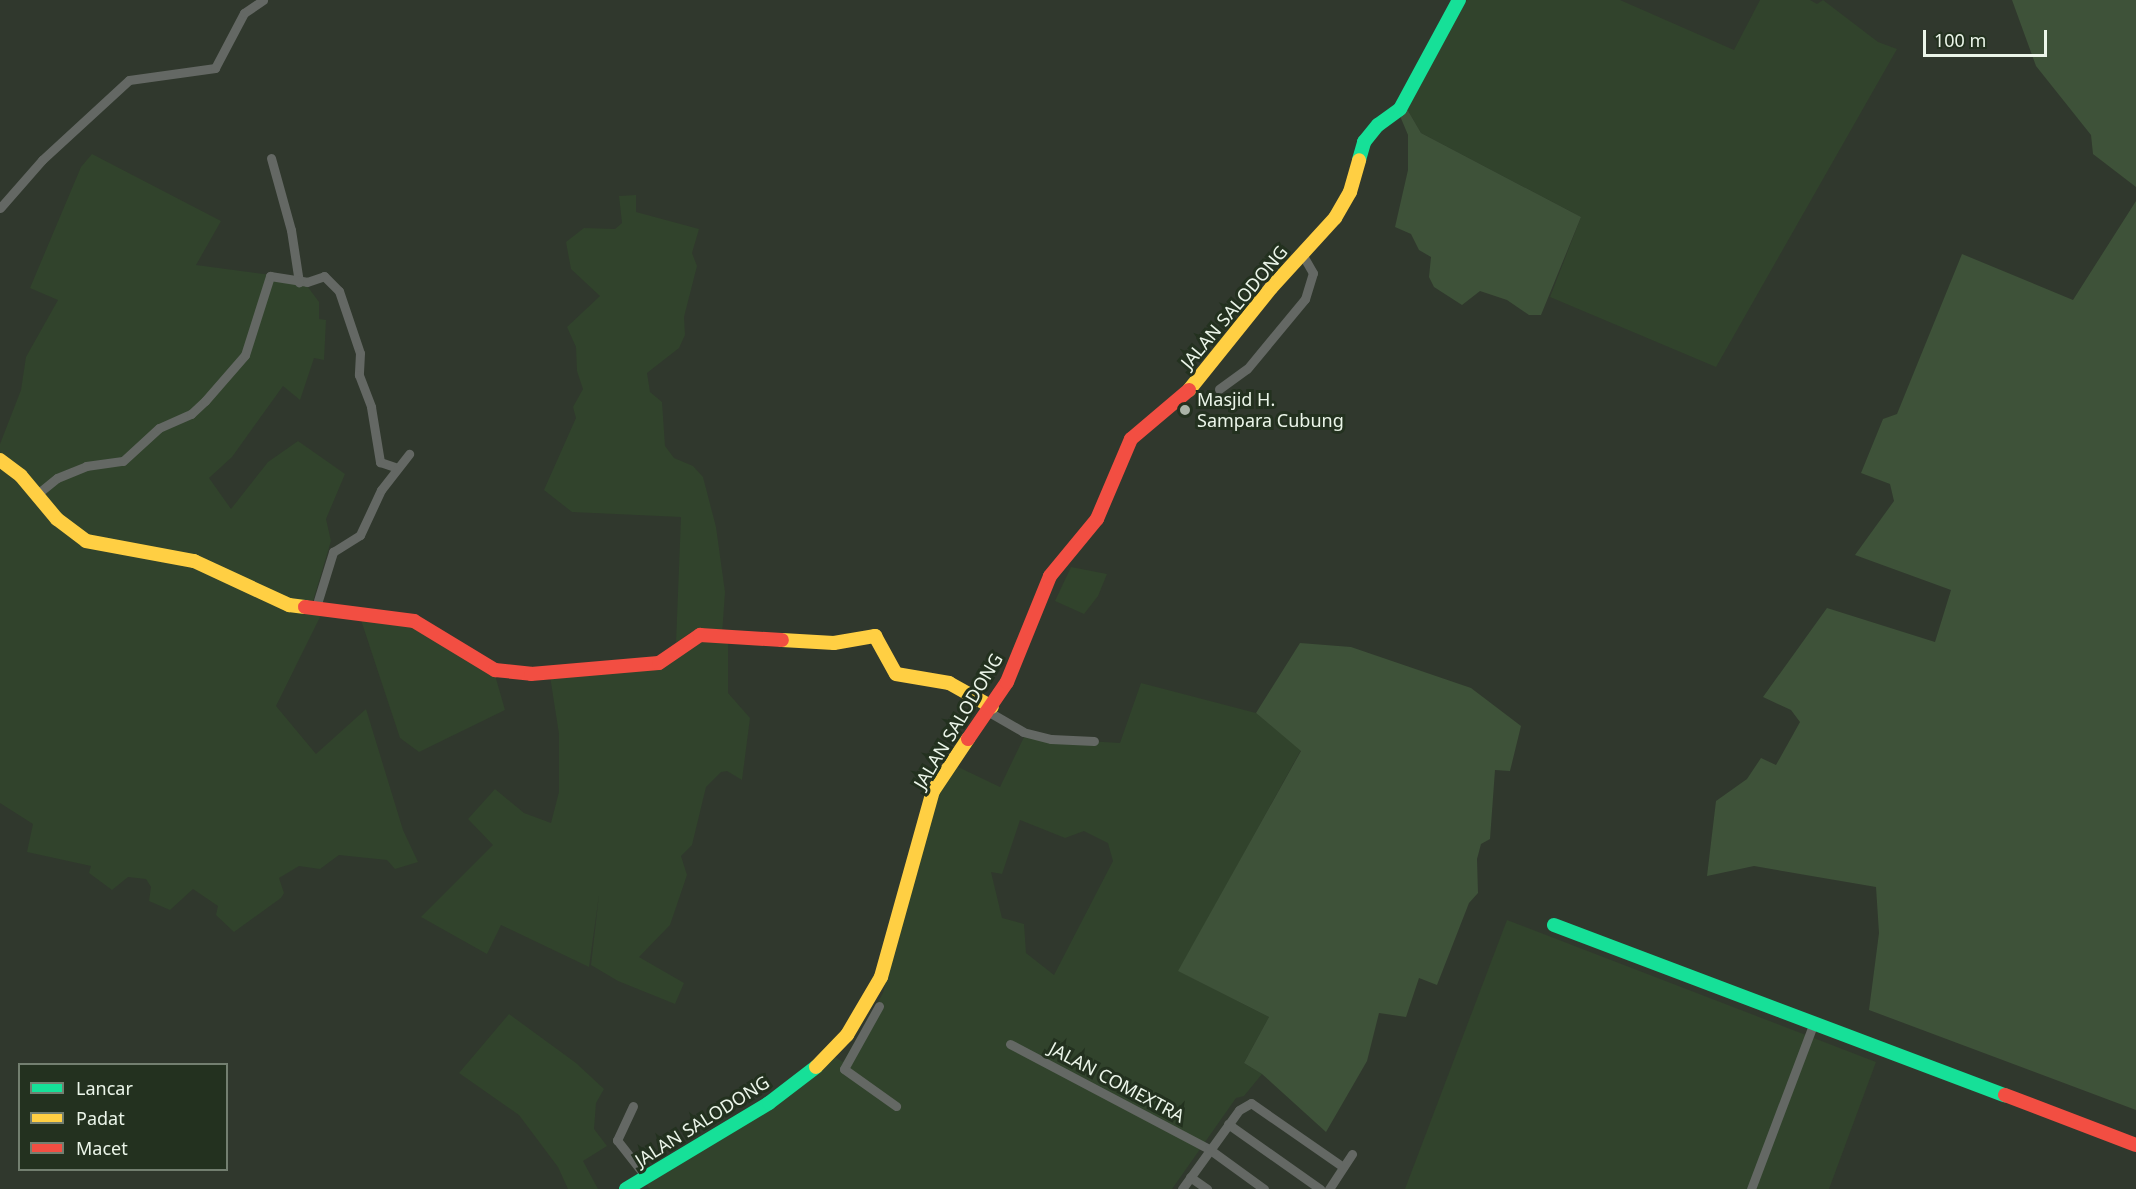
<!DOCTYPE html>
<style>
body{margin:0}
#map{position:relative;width:2136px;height:1189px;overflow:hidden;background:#30382d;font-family:"Noto Sans",sans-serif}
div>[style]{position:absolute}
.built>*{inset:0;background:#31432c}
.green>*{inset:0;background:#3e5239}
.street>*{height:9px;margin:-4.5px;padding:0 4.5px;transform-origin:4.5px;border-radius:4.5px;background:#646864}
.fast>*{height:14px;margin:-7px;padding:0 7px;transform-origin:7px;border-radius:7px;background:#16e098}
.slow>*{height:14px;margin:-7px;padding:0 7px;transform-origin:7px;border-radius:7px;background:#ffcf43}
.jam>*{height:14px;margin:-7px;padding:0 7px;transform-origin:7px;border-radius:7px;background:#f24e42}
.dots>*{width:16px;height:16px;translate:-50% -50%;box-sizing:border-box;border:3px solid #23311f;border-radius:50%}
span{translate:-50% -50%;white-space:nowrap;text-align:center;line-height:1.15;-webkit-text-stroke:6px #23311f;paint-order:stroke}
.street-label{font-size:18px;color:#ebf5e9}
.poi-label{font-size:18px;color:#ebf5e9}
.left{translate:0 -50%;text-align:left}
.legend{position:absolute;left:18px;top:1063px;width:210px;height:108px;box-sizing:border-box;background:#23311f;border:2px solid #737f70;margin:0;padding:8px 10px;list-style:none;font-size:18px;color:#ebf5e9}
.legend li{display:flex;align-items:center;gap:12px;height:30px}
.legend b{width:30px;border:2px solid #737f70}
.scale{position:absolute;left:1923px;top:30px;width:124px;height:27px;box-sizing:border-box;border:3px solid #ebf5e9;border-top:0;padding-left:8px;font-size:18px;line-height:21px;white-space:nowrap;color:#ebf5e9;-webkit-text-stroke:4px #23311f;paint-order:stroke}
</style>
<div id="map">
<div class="built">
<div style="clip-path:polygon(1467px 0,1620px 0,1734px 50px,1760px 0,1810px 0,1817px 4px,1823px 0,1878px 42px,1897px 49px,1716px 367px,1550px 297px,1581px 217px,1421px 133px,1407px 109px)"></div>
<div style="clip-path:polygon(92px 154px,221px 221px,196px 265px,302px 279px,319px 302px,319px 319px,326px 320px,324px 360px,314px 358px,300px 400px,283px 386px,232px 457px,209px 478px,231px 509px,268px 462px,298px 441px,345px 474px,326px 519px,331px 541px,313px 601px,321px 615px,276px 706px,316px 754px,366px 709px,403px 830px,418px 862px,395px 869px,387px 860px,339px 855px,320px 869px,299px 866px,279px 878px,284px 893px,281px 898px,234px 932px,216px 915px,218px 906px,193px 889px,170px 910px,149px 901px,151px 887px,146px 879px,128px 877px,112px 890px,89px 873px,91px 866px,27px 852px,33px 824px,0 803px,0 444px,21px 390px,26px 357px,58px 300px,30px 288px,81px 167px)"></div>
<div style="clip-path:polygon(636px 195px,636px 212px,699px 229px,692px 253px,697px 266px,684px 317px,685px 335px,679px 348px,647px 373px,650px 392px,662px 402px,665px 446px,674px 458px,693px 466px,703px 477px,716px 527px,725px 592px,722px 635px,691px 632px,676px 643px,681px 517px,572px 512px,544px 490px,576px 418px,573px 407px,583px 389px,577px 371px,576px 347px,567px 327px,600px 296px,571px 269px,566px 242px,584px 228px,615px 229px,622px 223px,619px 196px)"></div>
<div style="clip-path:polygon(1071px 567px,1107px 574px,1098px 596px,1084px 614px,1055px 601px)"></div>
<div style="clip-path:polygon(361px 620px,405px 621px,495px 675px,505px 710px,419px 752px,400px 738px)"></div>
<div style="clip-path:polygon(696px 640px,728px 643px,728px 693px,750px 718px,742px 780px,727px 771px,721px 772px,706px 787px,692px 845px,681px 856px,687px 875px,670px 925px,639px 957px,684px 983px,675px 1004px,618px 981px,591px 965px,599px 895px,589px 967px,501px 925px,487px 954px,421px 917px,493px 845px,468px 819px,495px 789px,524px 813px,551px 823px,559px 792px,559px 734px,550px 676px,656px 669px)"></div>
<div style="clip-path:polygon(evenodd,1141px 683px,1256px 713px,1301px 750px,1179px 971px,1269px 1017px,1244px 1063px,1262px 1074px,1244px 1096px,1236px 1098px,1172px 1189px,650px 1189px,644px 1182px,834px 1056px,843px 1062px,883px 993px,933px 801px,954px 765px,1000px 787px,1024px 737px,1120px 743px,1141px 683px,1020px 820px,1065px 838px,1084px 831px,1108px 843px,1113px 861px,1054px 975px,1026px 953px,1024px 924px,1002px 918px,991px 872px,1002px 874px,1020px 820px)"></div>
<div style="clip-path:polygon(1507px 920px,1876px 1062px,1829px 1189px,1405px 1189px)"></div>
<div style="clip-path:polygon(509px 1014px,576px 1063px,604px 1089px,596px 1103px,594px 1129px,607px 1146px,583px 1161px,598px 1189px,568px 1189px,558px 1167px,519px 1115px,459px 1073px)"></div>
</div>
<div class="green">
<div style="clip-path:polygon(2012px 0,2136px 0,2136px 187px,2093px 154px,2091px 135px,2036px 66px)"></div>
<div style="clip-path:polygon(1407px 109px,1421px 133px,1581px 217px,1541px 315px,1529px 315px,1507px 300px,1480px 291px,1462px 305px,1434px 287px,1429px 277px,1431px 257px,1419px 250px,1411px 234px,1395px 227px,1408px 170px,1408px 135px,1400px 116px)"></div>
<div style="clip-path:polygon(2136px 201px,2136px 1110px,1869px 1010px,1879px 933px,1876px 887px,1754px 866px,1707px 876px,1716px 801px,1747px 779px,1761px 758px,1776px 765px,1800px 722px,1791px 710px,1763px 697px,1827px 608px,1935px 642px,1951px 590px,1855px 555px,1894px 501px,1890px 484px,1861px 473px,1883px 419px,1897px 414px,1962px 254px,2073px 300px)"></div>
<div style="clip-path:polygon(1300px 643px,1351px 647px,1471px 688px,1521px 726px,1510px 771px,1495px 770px,1490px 839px,1481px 844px,1477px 859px,1478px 893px,1469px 903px,1437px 985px,1419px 978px,1406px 1017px,1379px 1013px,1367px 1061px,1326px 1132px,1262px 1074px,1244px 1063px,1269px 1017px,1178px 971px,1301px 751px,1256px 713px)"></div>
</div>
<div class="street">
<div style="left:271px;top:158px;width:75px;rotate:74.5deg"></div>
<div style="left:291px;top:230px;width:53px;rotate:81.3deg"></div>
<div style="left:0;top:208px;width:64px;rotate:-48.8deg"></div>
<div style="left:42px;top:160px;width:118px;rotate:-42.6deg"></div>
<div style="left:129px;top:80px;width:87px;rotate:-7.9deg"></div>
<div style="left:215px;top:68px;width:62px;rotate:-62.2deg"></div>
<div style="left:244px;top:13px;width:23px;rotate:-34deg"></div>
<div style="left:1219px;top:389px;width:34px;rotate:-36deg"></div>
<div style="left:1247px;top:369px;width:91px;rotate:-50.4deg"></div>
<div style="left:1305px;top:299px;width:27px;rotate:-73deg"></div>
<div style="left:1313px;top:273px;width:22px;rotate:-120deg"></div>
<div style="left:36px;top:495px;width:27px;rotate:-39deg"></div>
<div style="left:57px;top:478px;width:31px;rotate:-22deg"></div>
<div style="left:86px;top:466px;width:37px;rotate:-8deg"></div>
<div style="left:123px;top:461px;width:49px;rotate:-42.5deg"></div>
<div style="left:159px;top:428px;width:35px;rotate:-24deg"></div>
<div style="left:191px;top:414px;width:19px;rotate:-43deg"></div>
<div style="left:205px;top:401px;width:61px;rotate:-49deg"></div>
<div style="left:245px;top:355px;width:83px;rotate:-72.4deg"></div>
<div style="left:270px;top:276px;width:37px;rotate:9deg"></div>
<div style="left:307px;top:282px;width:18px;rotate:-19deg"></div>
<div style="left:324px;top:276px;width:21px;rotate:45deg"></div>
<div style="left:339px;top:291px;width:65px;rotate:71.3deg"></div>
<div style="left:360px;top:353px;width:22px;rotate:93deg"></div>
<div style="left:359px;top:375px;width:34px;rotate:69deg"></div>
<div style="left:371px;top:407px;width:56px;rotate:80.7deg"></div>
<div style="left:380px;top:462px;width:18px;rotate:19deg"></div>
<div style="left:316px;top:607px;width:58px;rotate:-72.8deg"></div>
<div style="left:333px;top:552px;width:32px;rotate:-32deg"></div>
<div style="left:360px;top:535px;width:50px;rotate:-65deg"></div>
<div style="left:381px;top:490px;width:46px;rotate:-52.1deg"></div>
<div style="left:989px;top:712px;width:39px;rotate:30deg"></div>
<div style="left:1023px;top:732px;width:29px;rotate:14deg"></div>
<div style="left:1051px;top:739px;width:43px;rotate:2.7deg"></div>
<div style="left:879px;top:1006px;width:72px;rotate:119.1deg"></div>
<div style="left:844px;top:1069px;width:64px;rotate:35.4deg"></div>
<div style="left:1010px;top:1044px;width:225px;rotate:27.8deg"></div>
<div style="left:1209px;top:1149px;width:68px;rotate:36deg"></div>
<div style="left:633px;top:1106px;width:38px;rotate:115deg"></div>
<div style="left:617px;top:1140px;width:47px;rotate:51.9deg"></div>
<div style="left:1228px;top:1124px;width:113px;rotate:35.2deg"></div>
<div style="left:1190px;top:1177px;width:21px;rotate:35deg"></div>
<div style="left:1182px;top:1189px;width:97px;rotate:-54.2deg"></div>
<div style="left:1239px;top:1110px;width:14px;rotate:-30deg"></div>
<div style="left:1251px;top:1103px;width:112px;rotate:34.8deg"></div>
<div style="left:1329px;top:1189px;width:42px;rotate:-56.7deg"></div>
<div style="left:1751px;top:1189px;width:175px;rotate:-69.3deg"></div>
</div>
<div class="fast">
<div style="left:1359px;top:160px;width:19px;rotate:-74deg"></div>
<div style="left:1364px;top:142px;width:22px;rotate:-51deg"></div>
<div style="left:1378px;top:125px;width:27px;rotate:-36deg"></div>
<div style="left:1400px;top:109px;width:124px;rotate:-61.6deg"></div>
<div style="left:1554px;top:925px;width:482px;rotate:20.7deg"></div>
<div style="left:626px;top:1189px;width:167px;rotate:-31deg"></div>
<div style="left:769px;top:1103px;width:59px;rotate:-37.5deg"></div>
</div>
<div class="slow">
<div style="left:1189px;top:390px;width:131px;rotate:-51.2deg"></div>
<div style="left:1271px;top:288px;width:95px;rotate:-47.6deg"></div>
<div style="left:1335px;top:218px;width:30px;rotate:-60deg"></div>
<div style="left:1350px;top:192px;width:33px;rotate:-74deg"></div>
<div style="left:0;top:460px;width:26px;rotate:37deg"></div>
<div style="left:21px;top:476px;width:56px;rotate:50.1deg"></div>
<div style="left:57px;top:519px;width:36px;rotate:37deg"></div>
<div style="left:86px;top:541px;width:110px;rotate:10.5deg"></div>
<div style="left:194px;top:561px;width:105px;rotate:24.9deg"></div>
<div style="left:289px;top:605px;width:16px;rotate:7deg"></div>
<div style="left:782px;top:640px;width:52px;rotate:3.3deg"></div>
<div style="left:834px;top:643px;width:42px;rotate:-9.7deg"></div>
<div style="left:875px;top:636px;width:43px;rotate:61.1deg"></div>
<div style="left:896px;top:674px;width:54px;rotate:9.6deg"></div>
<div style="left:949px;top:683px;width:49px;rotate:29.2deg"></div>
<div style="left:816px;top:1067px;width:45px;rotate:-45.9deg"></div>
<div style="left:847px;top:1035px;width:67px;rotate:-59.6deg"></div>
<div style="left:881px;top:977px;width:193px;rotate:-74.4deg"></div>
<div style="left:933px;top:791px;width:63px;rotate:-56.1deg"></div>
</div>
<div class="jam">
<div style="left:305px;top:607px;width:110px;rotate:7.3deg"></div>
<div style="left:414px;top:621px;width:95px;rotate:31.2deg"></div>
<div style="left:495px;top:670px;width:36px;rotate:6deg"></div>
<div style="left:531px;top:674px;width:128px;rotate:-4.9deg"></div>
<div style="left:659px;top:663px;width:50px;rotate:-34.3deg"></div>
<div style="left:700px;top:635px;width:82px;rotate:3.5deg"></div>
<div style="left:968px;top:739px;width:69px;rotate:-55.6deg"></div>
<div style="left:1007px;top:682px;width:114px;rotate:-67.9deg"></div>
<div style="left:1050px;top:576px;width:74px;rotate:-50.5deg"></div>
<div style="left:1097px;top:519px;width:87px;rotate:-67deg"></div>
<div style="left:1131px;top:439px;width:76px;rotate:-40.2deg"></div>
<div style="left:2005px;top:1095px;width:140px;rotate:20.9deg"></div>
</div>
<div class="dots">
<div style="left:1185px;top:410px;background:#aab3a7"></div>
</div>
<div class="street-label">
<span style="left:1234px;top:307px;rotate:-50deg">JALAN SALODONG</span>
<span style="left:958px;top:721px;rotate:-59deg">JALAN SALODONG</span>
<span style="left:1117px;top:1082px;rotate:28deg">JALAN COMEXTRA</span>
<span style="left:702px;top:1121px;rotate:-32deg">JALAN SALODONG</span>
</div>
<div class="poi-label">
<span class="left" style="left:1197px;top:410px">Masjid H.<br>Sampara Cubung</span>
</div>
<ul class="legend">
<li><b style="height:8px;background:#16e098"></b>Lancar</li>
<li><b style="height:8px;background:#ffcf43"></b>Padat</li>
<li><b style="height:8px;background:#f24e42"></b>Macet</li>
</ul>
<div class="scale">100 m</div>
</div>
